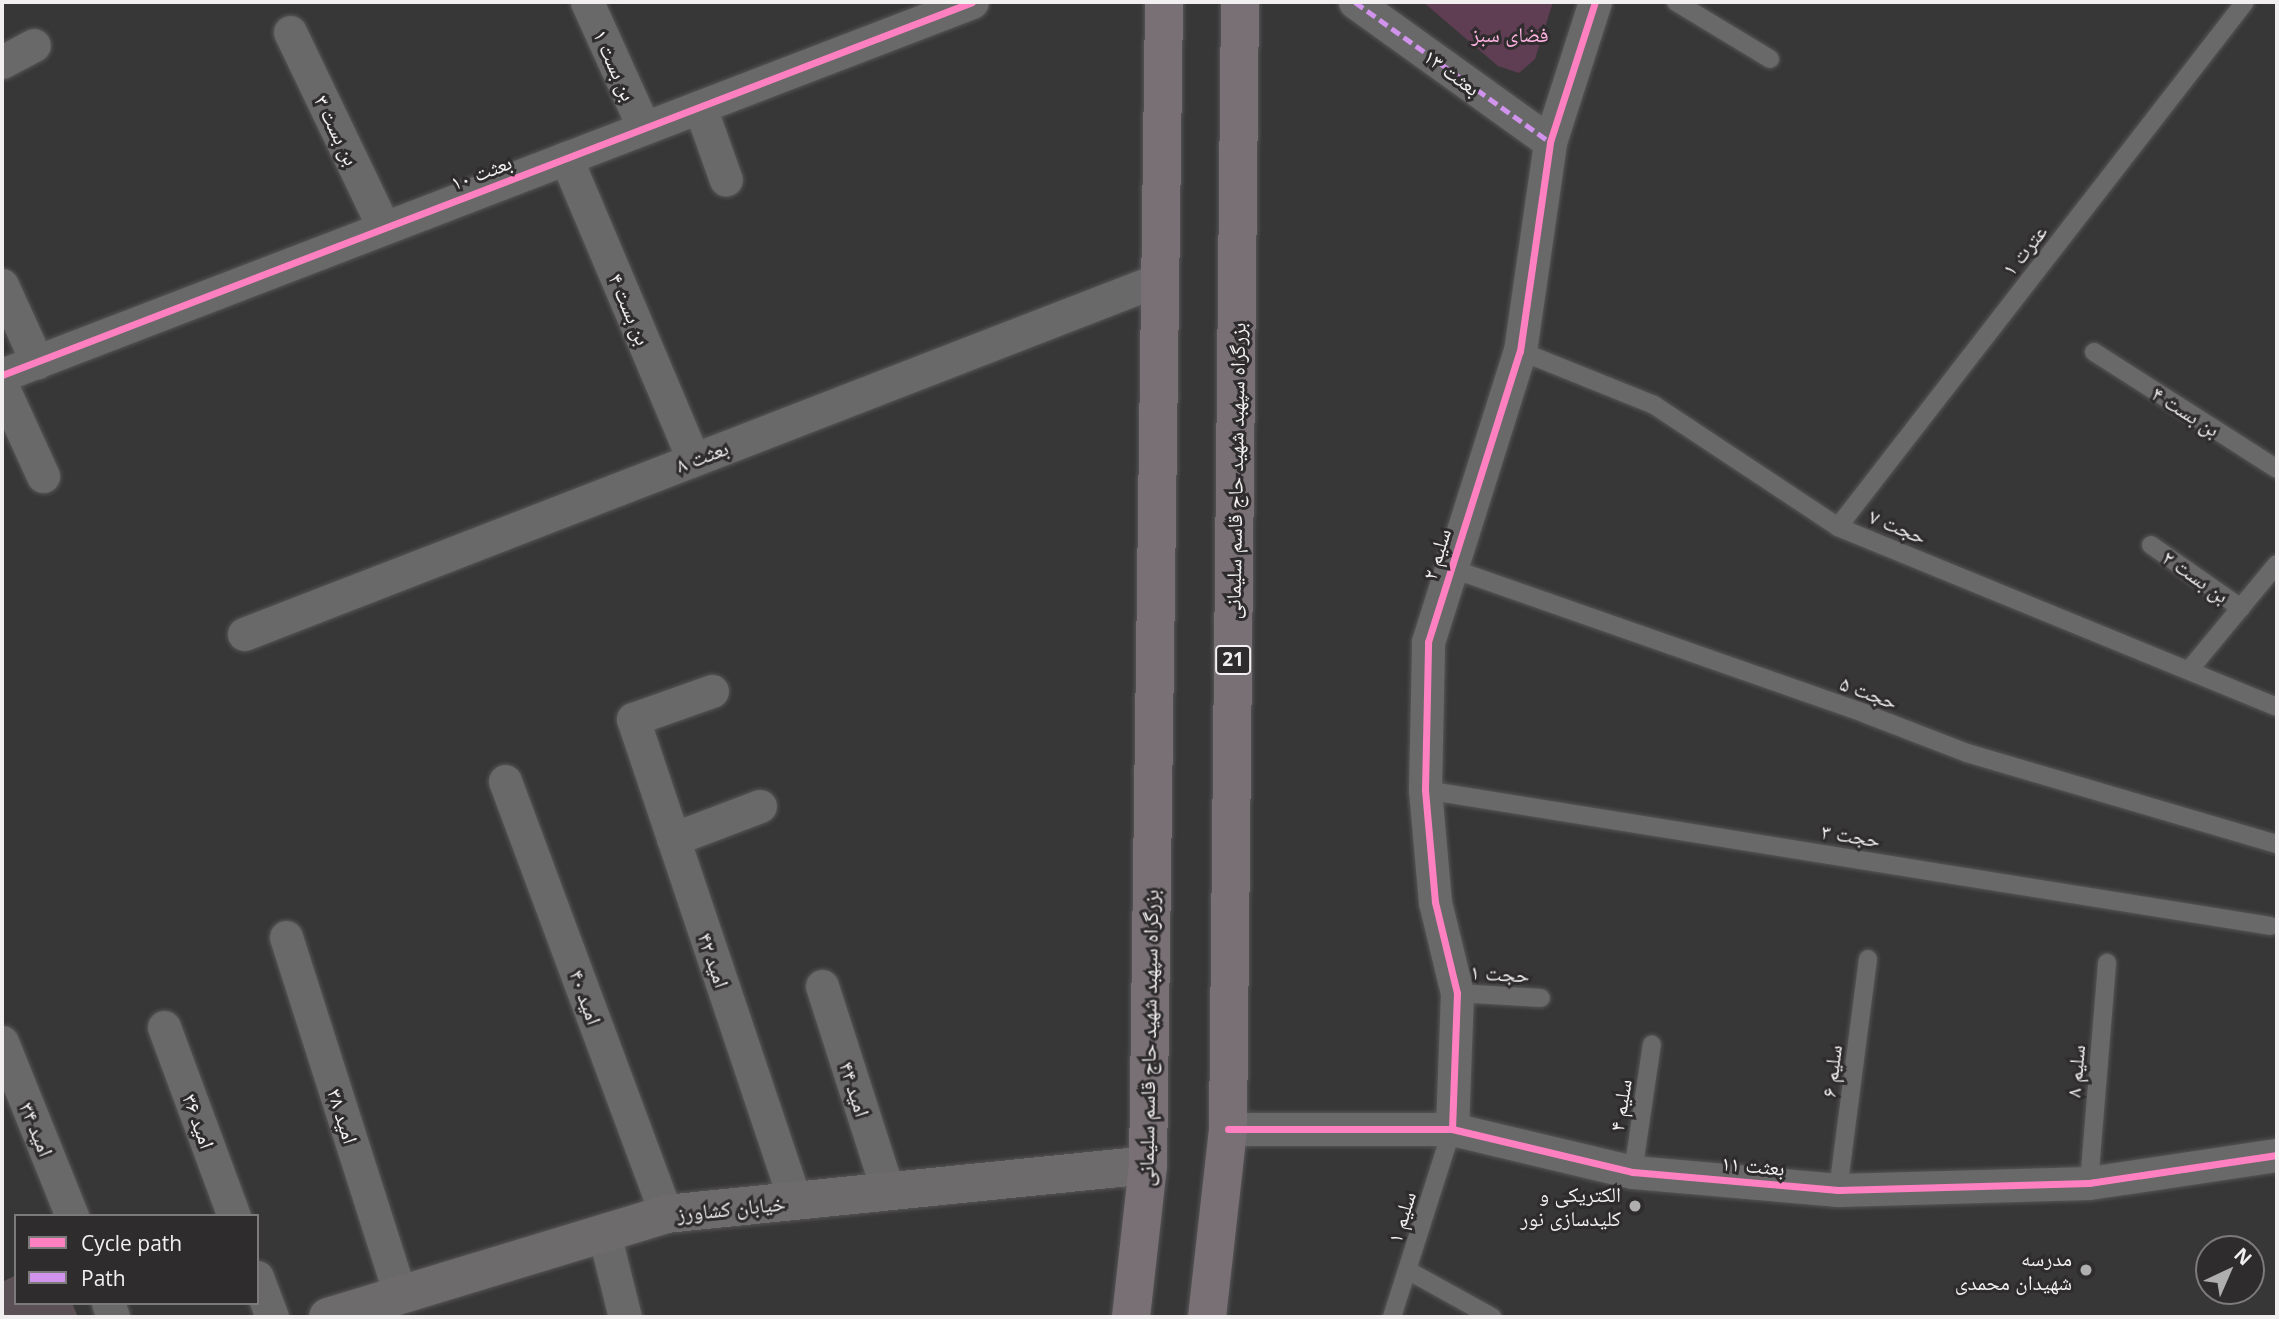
<!DOCTYPE html>
<meta charset="utf-8">
<style>
body{margin:0}
#map{position:relative;width:2279px;height:1319px;overflow:hidden;background:#383737;font-family:"Open Sans","Noto Naskh Arabic",sans-serif}
div>[style]{position:absolute}
.green>*{inset:0;background:#5f3d53}
.building>*{inset:0;background:#5a5055}
.roads{filter:drop-shadow(0 0 2px #565556) drop-shadow(0 0 2px #565556)}
.lane>*{height:18px;margin:-9px;padding:0 9px;transform-origin:9px;border-radius:9px;background:#6a696a}
.street>*{height:33px;margin:-16.5px;padding:0 16.5px;transform-origin:16.5px;border-radius:16.5px;background:#6a696a}
.secondary>*{height:38px;margin:-19px;padding:0 19px;transform-origin:19px;border-radius:19px;background:#6e6b6d}
.highway>*{height:38px;margin:-19px;padding:0 19px;transform-origin:19px;border-radius:19px;background:#797075}
.quiet>*{height:5px;margin-top:-2.5px;transform-origin:0;background:repeating-linear-gradient(90deg,#d193ec 0 10px,transparent 0 15px)}
.cycleway>*{height:7px;margin:-3.5px;padding:0 3.5px;transform-origin:3.5px;border-radius:3.5px;background:#ff80c0}
.dots>*{width:19px;height:19px;translate:-50% -50%;box-sizing:border-box;border:4px solid #2f2c2d;border-radius:50%}
span{translate:-50% -50%;white-space:nowrap;text-align:center;line-height:1.15;-webkit-text-stroke:6px #2f2c2d;paint-order:stroke}
.shield-label span{padding:2px 5px;background:#2f2c2d;border:2px solid;border-radius:5px;-webkit-text-stroke-width:0}
.shield-label{font-size:19px;color:#f1eff0;font-weight:700}
.park-label{font-size:21px;color:#ffb3e2}
.street-label{font-size:21px;color:#f1eff0}
.poi-label{font-size:21px;color:#f1eff0}
.right{translate:-100% -50%;text-align:right}
.frame{position:absolute;inset:0;border:4px solid #f1eff0;pointer-events:none}
.legend{position:absolute;left:14px;top:1214px;width:245px;height:91px;box-sizing:border-box;background:#2f2c2d;border:2px solid #7d7a7b;margin:0;padding:9px 12px;list-style:none;font-size:21px;color:#f1eff0}
.legend li{display:flex;align-items:center;gap:14px;height:35px}
.legend b{width:35px;border:2px solid #7d7a7b}
.north{position:absolute;left:2195px;top:1235px;width:70px;height:70px;box-sizing:border-box;background:#2f2c2d;border:2px solid #7d7a7b;border-radius:50%;rotate:44deg;font-size:19px;font-weight:700;line-height:28px;text-align:center;color:#f1eff0}
.north::after{content:'';display:block;margin:auto;width:24px;height:32px;background:#b0afaf;clip-path:polygon(50% 0,100% 100%,50% 72%,0 100%)}
</style>
<div id="map">
<div class="green">
<div style="clip-path:polygon(1423px 2px,1553px 2px,1535px 59px,1519px 73px,1498px 66px)"></div>
</div>
<div class="building">
<div style="clip-path:polygon(16px 1275px,16px 1303px,72px 1303px,78px 1317px,2px 1317px,2px 1282px)"></div>
</div>
<div class="roads">
<div class="lane">
<div style="left:1676px;top:2px;width:110px;rotate:31.2deg"></div>
<div style="left:1520px;top:351px;width:144px;rotate:21.9deg"></div>
<div style="left:1654px;top:405px;width:221px;rotate:33.5deg"></div>
<div style="left:1838px;top:527px;width:474px;rotate:22.3deg"></div>
<div style="left:2094px;top:352px;width:217px;rotate:32.6deg"></div>
<div style="left:1838px;top:527px;width:664px;rotate:-52.22deg"></div>
<div style="left:2151px;top:545px;width:110px;rotate:35deg"></div>
<div style="left:1450px;top:568px;width:441px;rotate:19.3deg"></div>
<div style="left:1866px;top:714px;width:108px;rotate:21.1deg"></div>
<div style="left:1967px;top:753px;width:323px;rotate:16.4deg"></div>
<div style="left:2190px;top:669px;width:136px;rotate:-50.4deg"></div>
<div style="left:1425px;top:790px;width:856px;rotate:9.14deg"></div>
<div style="left:1457px;top:993px;width:84px;rotate:3.4deg"></div>
<div style="left:1633px;top:1172px;width:129px;rotate:-81.6deg"></div>
<div style="left:2089px;top:1183px;width:221px;rotate:-85.3deg"></div>
<div style="left:1838px;top:1190px;width:233px;rotate:-82.6deg"></div>
<div style="left:1409px;top:1271px;width:95px;rotate:29deg"></div>
<div style="left:1392px;top:1317px;width:197px;rotate:-72.3deg"></div>
</div>
<div class="street">
<div style="left:587px;top:2px;width:138px;rotate:65.7deg"></div>
<div style="left:1355px;top:2px;width:240px;rotate:35.7deg"></div>
<div style="left:290px;top:32px;width:217px;rotate:64.4deg"></div>
<div style="left:2px;top:62px;width:36px;rotate:-28deg"></div>
<div style="left:700px;top:107px;width:77px;rotate:70.4deg"></div>
<div style="left:566px;top:158px;width:327px;rotate:67.1deg"></div>
<div style="left:2px;top:285px;width:85px;rotate:65.6deg"></div>
<div style="left:2px;top:375px;width:1039px;rotate:-21.03deg"></div>
<div style="left:2px;top:386px;width:99px;rotate:65.5deg"></div>
<div style="left:244px;top:634px;width:982px;rotate:-21.18deg"></div>
<div style="left:712px;top:691px;width:84px;rotate:160.5deg"></div>
<div style="left:633px;top:719px;width:508px;rotate:71.42deg"></div>
<div style="left:505px;top:781px;width:462px;rotate:69.6deg"></div>
<div style="left:673px;top:839px;width:93px;rotate:-20.8deg"></div>
<div style="left:286px;top:937px;width:376px;rotate:72.3deg"></div>
<div style="left:822px;top:986px;width:216px;rotate:72.2deg"></div>
<div style="left:164px;top:1027px;width:202px;rotate:69.7deg"></div>
<div style="left:2px;top:1042px;width:188px;rotate:68.1deg"></div>
<div style="left:1228px;top:1129px;width:224px"></div>
<div style="left:1452px;top:1129px;width:186px;rotate:13.4deg"></div>
<div style="left:1633px;top:1172px;width:206px;rotate:5deg"></div>
<div style="left:1838px;top:1190px;width:251px;rotate:-1.6deg"></div>
<div style="left:2089px;top:1183px;width:190px;rotate:-8.5deg"></div>
<div style="left:1452px;top:1129px;width:136px;rotate:-87.9deg"></div>
<div style="left:1457px;top:993px;width:94px;rotate:-103.6deg"></div>
<div style="left:1435px;top:902px;width:112px;rotate:-95.1deg"></div>
<div style="left:1425px;top:790px;width:148px;rotate:-88.8deg"></div>
<div style="left:1428px;top:642px;width:305px;rotate:-72.5deg"></div>
<div style="left:1520px;top:351px;width:211px;rotate:-81.8deg"></div>
<div style="left:1550px;top:142px;width:147px;rotate:-72.2deg"></div>
<div style="left:604px;top:1233px;width:87px;rotate:76deg"></div>
<div style="left:257px;top:1277px;width:43px;rotate:69.4deg"></div>
<div style="left:108px;top:1303px;width:15px;rotate:70deg"></div>
</div>
<div class="secondary">
<div style="left:328px;top:1317px;width:353px;rotate:-16.9deg"></div>
<div style="left:666px;top:1214px;width:484px;rotate:-5.8deg"></div>
</div>
<div class="highway">
<div style="left:1131px;top:1317px;width:153px;rotate:-83.6deg"></div>
<div style="left:1148px;top:1165px;width:1163px;rotate:-89.21deg"></div>
<div style="left:1207px;top:1317px;width:189px;rotate:-83.6deg"></div>
<div style="left:1228px;top:1129px;width:1127px;rotate:-89.39deg"></div>
</div>
</div>
<div class="quiet">
<div style="left:1355px;top:2px;width:240px;rotate:35.7deg"></div>
</div>
<div class="cycleway">
<div style="left:2px;top:375px;width:1039px;rotate:-21.03deg"></div>
<div style="left:1228px;top:1129px;width:224px"></div>
<div style="left:1452px;top:1129px;width:186px;rotate:13.4deg"></div>
<div style="left:1633px;top:1172px;width:206px;rotate:5deg"></div>
<div style="left:1838px;top:1190px;width:251px;rotate:-1.6deg"></div>
<div style="left:2089px;top:1183px;width:190px;rotate:-8.5deg"></div>
<div style="left:1452px;top:1129px;width:136px;rotate:-87.9deg"></div>
<div style="left:1457px;top:993px;width:94px;rotate:-103.6deg"></div>
<div style="left:1435px;top:902px;width:112px;rotate:-95.1deg"></div>
<div style="left:1425px;top:790px;width:148px;rotate:-88.8deg"></div>
<div style="left:1428px;top:642px;width:305px;rotate:-72.5deg"></div>
<div style="left:1520px;top:351px;width:211px;rotate:-81.8deg"></div>
<div style="left:1550px;top:142px;width:147px;rotate:-72.2deg"></div>
</div>
<div class="dots">
<div style="left:1635px;top:1206px;background:#b0afaf"></div>
<div style="left:2086px;top:1270px;background:#b0afaf"></div>
</div>
<div class="shield-label">
<span style="left:1233px;top:660px">21</span>
</div>
<div class="park-label">
<span style="left:1510px;top:34px">فضای سبز</span>
</div>
<div class="street-label">
<span style="left:615px;top:65px;rotate:66deg">بن بست ۱</span>
<span style="left:1452px;top:72px;rotate:36deg">بعثت ۱۳</span>
<span style="left:337px;top:130px;rotate:64deg">بن بست ۳</span>
<span style="left:481px;top:172px;rotate:-21deg">بعثت ۱۰</span>
<span style="left:2024px;top:250px;rotate:-52deg">عترت ۱</span>
<span style="left:630px;top:309px;rotate:67deg">بن بست ۴</span>
<span style="left:2186px;top:411px;rotate:32deg">بن بست ۴</span>
<span style="left:702px;top:456px;rotate:-21deg">بعثت ۸</span>
<span style="left:1235px;top:471px;rotate:-89deg">بزرگراه سپهبد شهید حاج قاسم سلیمانی</span>
<span style="left:1898px;top:526px;rotate:22deg">حجت ۷</span>
<span style="left:1436px;top:554px;rotate:-73deg">سلیم ۲</span>
<span style="left:2196px;top:576px;rotate:35deg">بن بست ۲</span>
<span style="left:1869px;top:692px;rotate:20deg">حجت ۵</span>
<span style="left:1851px;top:835px;rotate:9deg">حجت ۳</span>
<span style="left:714px;top:960px;rotate:71deg">امید ۴۲</span>
<span style="left:1500px;top:973px;rotate:3deg">حجت ۱</span>
<span style="left:586px;top:997px;rotate:70deg">امید ۴۰</span>
<span style="left:1148px;top:1038px;rotate:-89deg">بزرگراه سپهبد شهید حاج قاسم سلیمانی</span>
<span style="left:1831px;top:1071px;rotate:-83deg">سلیم ۶</span>
<span style="left:2075px;top:1071px;rotate:-85deg">سلیم ۸</span>
<span style="left:855px;top:1089px;rotate:72deg">امید ۴۴</span>
<span style="left:1620px;top:1105px;rotate:-81deg">سلیم ۴</span>
<span style="left:343px;top:1116px;rotate:72deg">امید ۳۸</span>
<span style="left:199px;top:1121px;rotate:70deg">امید ۳۶</span>
<span style="left:37px;top:1129px;rotate:68deg">امید ۳۴</span>
<span style="left:1753px;top:1165px;rotate:5deg">بعثت ۱۱</span>
<span style="left:731px;top:1208px;rotate:-6deg">خیابان کشاورز</span>
<span style="left:1401px;top:1217px;rotate:-73deg">سلیم ۱</span>
</div>
<div class="poi-label">
<span class="right" style="left:1621px;top:1206px">الکتریکی و<br>کلیدسازی نور</span>
<span class="right" style="left:2072px;top:1270px">مدرسه<br>شهیدان محمدی</span>
</div>
<div class="frame"></div>
<ul class="legend">
<li><b style="height:9px;background:#ff80c0"></b>Cycle path</li>
<li><b style="height:9px;background:#d193ec"></b>Path</li>
</ul>
<div class="north">N</div>
</div>
